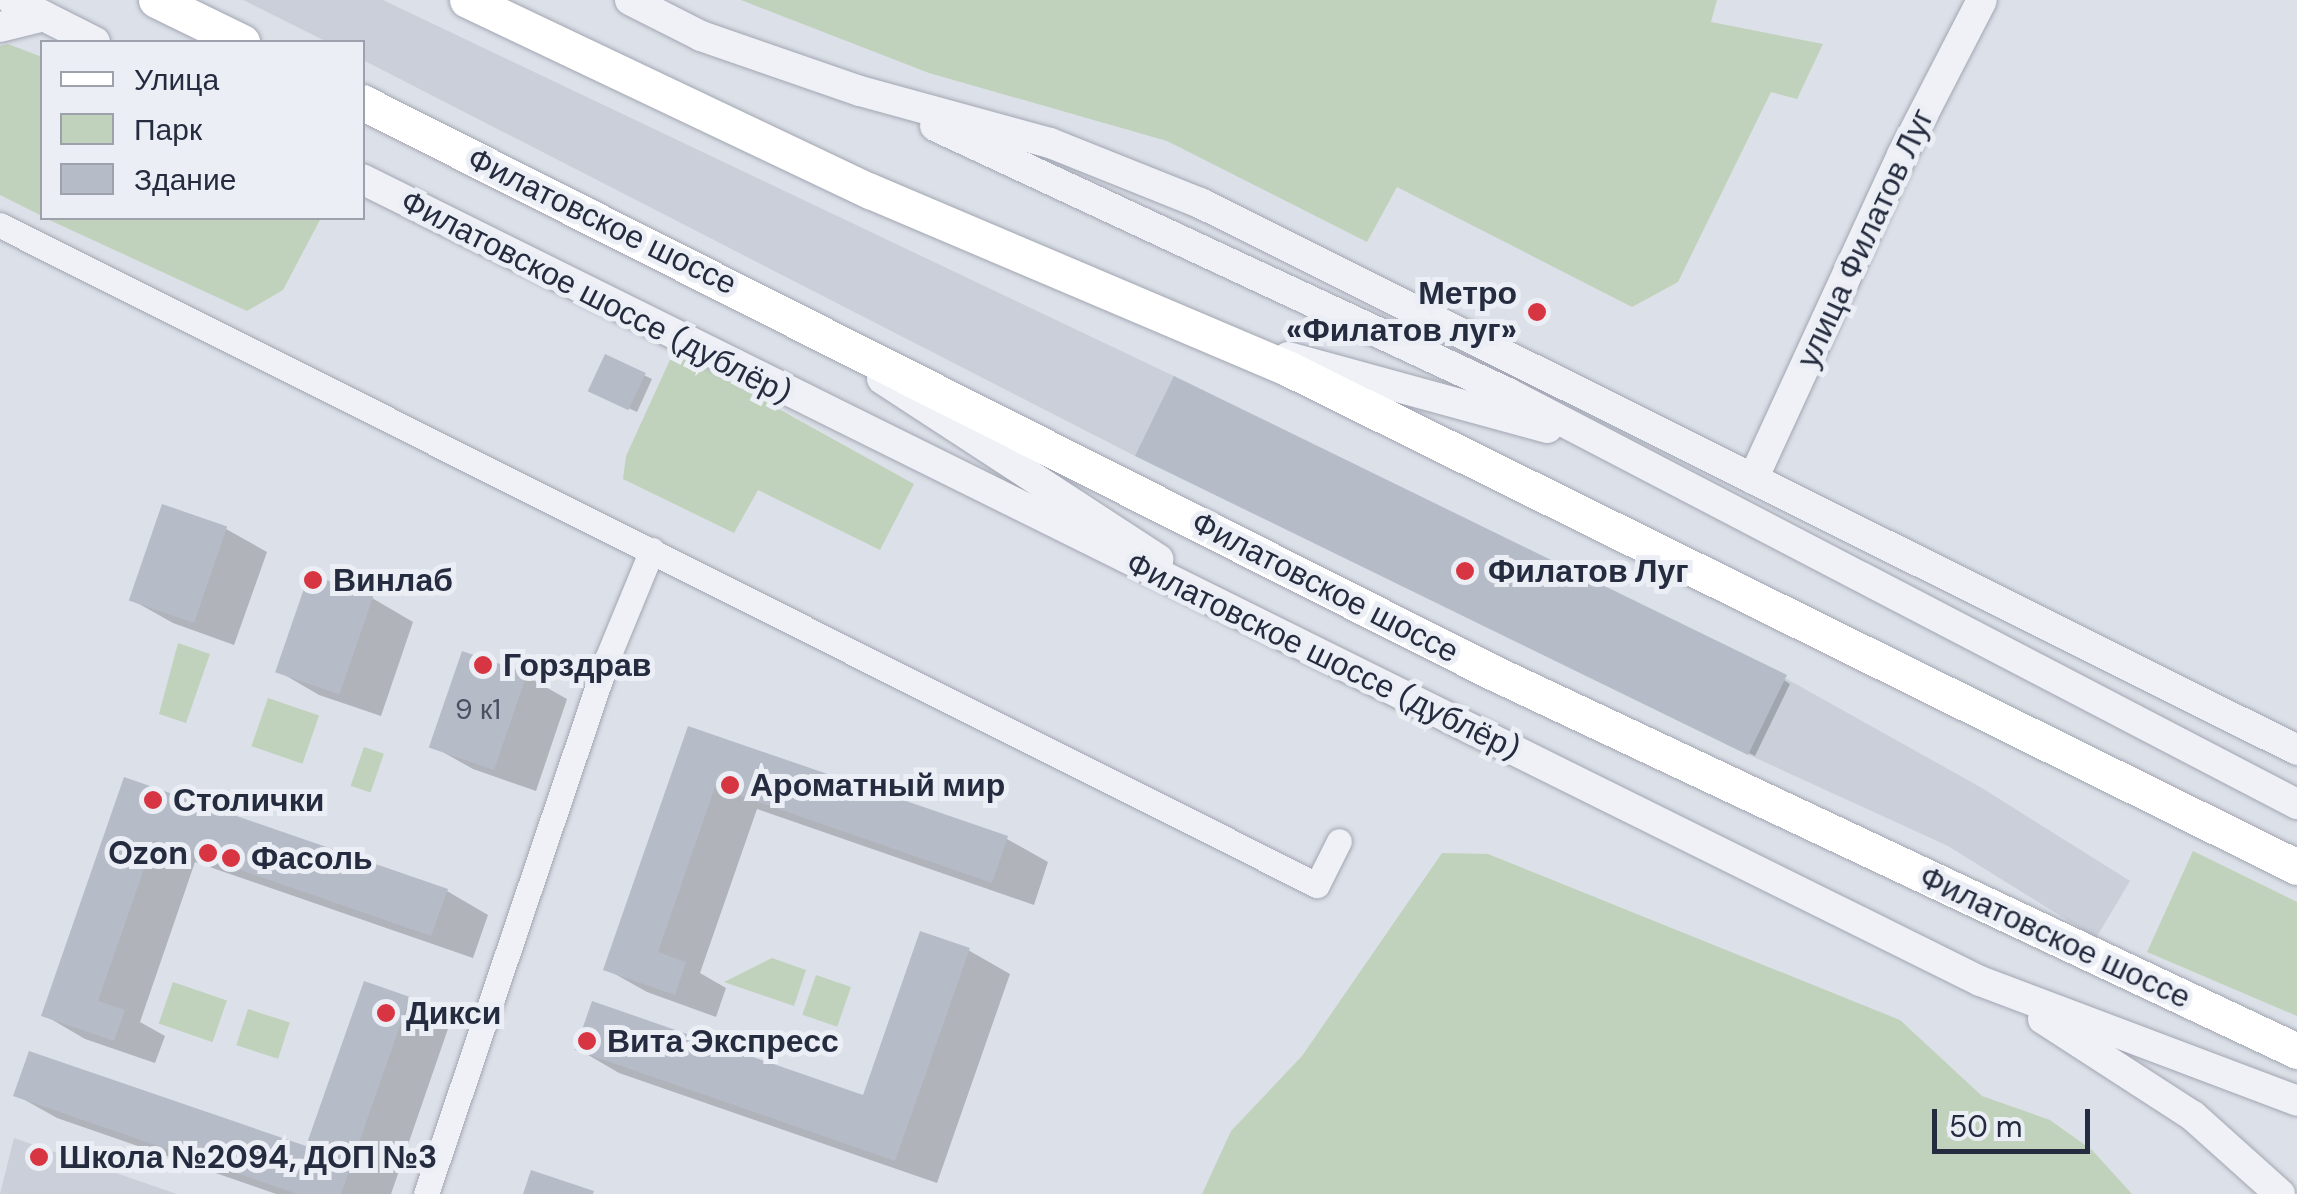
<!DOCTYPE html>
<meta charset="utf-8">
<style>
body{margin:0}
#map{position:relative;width:2297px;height:1194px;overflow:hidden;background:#dce0e8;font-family:"DM Sans",sans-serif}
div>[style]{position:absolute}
.built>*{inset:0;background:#cacfda}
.green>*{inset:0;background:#c0d2bc;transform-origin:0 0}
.shadow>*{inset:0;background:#0003}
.building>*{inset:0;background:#b6bbc8;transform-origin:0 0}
.roads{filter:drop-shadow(0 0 2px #a1a6b2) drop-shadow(0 0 2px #a1a6b2)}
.minor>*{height:25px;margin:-12.5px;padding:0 12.5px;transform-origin:12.5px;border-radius:12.5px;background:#eff1f6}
.tertiary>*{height:30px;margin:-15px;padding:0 15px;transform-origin:15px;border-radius:15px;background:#eff1f6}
.secondary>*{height:35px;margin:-17.5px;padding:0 17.5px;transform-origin:17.5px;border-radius:17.5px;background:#fff}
.dots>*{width:28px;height:28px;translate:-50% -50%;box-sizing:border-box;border:5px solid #ebeff5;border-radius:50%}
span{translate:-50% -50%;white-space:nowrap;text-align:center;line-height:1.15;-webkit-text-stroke:10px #ebeff5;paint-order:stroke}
.number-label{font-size:28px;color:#495061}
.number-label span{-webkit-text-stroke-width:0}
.street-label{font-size:32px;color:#252c3f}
.poi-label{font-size:32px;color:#252c3f;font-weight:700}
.right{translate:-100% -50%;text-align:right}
.left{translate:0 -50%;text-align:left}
.legend{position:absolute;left:40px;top:40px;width:325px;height:180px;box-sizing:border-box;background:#ebeff5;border:2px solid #9ca1ac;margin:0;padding:12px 18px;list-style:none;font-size:30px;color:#252c3f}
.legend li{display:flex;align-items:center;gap:20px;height:50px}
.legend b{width:50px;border:2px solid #9ca1ac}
.scale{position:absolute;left:1932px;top:1109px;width:158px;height:45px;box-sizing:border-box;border:5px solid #252c3f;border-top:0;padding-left:12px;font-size:30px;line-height:35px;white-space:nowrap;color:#252c3f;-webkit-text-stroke:8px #ebeff5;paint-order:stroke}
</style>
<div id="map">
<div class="built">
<div style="clip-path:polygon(243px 0,383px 0,1176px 377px,1137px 457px,363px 60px,362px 42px,327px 42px)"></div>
<div style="clip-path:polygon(1785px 678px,1982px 788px,2130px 881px,2096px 938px,1948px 846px,1747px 754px)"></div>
<div style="clip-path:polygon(14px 1138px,177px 1194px,0 1194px)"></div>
</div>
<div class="green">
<div style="clip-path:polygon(741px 0,1717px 0,1711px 22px,1823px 44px,1797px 99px,1771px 92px,1678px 282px,1632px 307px,1397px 187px,1367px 242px,1167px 141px,929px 73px)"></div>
<div style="clip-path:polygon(8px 44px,42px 57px,42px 216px,0 195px,0 46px)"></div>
<div style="clip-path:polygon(45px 218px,321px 218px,283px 290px,247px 311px)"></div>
<div style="clip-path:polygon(674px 351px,914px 484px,880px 550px,758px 490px,734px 533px,623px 479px,626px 456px)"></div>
<div style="clip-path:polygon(178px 643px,210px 654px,186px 723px,159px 714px)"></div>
<div style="left:268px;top:698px;width:54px;height:51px;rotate:19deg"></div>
<div style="left:364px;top:747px;width:21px;height:41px;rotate:19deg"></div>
<div style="clip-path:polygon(2193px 851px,2297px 902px,2297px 1016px,2147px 952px)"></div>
<div style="clip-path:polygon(1442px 853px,1488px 854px,1900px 1020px,1982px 1096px,2050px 1120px,2092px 1150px,2132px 1194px,1202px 1194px,1231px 1131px,1302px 1056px)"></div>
<div style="clip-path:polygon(772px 958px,806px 970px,794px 1006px,724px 982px)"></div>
<div style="left:816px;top:975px;width:37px;height:42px;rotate:19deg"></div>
<div style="left:173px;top:982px;width:57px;height:44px;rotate:19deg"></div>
<div style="left:248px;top:1009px;width:44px;height:38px;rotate:18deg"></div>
</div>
<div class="shadow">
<div style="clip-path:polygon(607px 357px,652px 379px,637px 412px,598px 394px)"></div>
<div style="clip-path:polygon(1147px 460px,1784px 680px,1790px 684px,1755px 756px)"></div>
<div style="clip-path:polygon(226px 529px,267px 552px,234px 645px,173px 623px,132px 600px)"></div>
<div style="clip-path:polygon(372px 598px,413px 622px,381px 716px,319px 695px,278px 671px)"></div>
<div style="clip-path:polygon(464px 654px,526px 676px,567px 699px,536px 791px,473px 769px,432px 746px)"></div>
<div style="clip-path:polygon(690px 729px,1007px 839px,1048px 862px,1034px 905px,757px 809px,700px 973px,726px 988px,716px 1017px,647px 992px,606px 969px)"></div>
<div style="clip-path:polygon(126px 780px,447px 891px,488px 915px,473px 958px,195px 862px,140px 1022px,165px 1036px,155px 1063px,85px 1039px,44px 1015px)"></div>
<div style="clip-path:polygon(968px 950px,1010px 974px,937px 1183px,619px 1073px,578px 1049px,865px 1098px)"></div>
<div style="clip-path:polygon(409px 1000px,450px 1023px,391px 1194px,276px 1194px,57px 1118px,16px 1095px,308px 1150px)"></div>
</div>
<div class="building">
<div style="left:605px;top:354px;width:45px;height:41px;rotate:25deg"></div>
<div style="left:1174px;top:376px;width:682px;height:89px;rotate:26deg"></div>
<div style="left:162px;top:504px;width:69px;height:102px;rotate:19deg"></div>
<div style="left:309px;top:574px;width:68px;height:104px;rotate:19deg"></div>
<div style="left:462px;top:651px;width:69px;height:102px;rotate:19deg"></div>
<div style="clip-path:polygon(688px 726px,1008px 836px,992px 883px,715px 787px,658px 952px,686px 962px,675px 995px,603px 970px)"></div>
<div style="clip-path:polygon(124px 777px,448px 889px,431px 936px,154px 840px,98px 1001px,125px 1010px,114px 1041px,41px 1016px)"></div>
<div style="clip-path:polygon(920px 931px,970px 948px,895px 1161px,575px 1050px,592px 1001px,863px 1095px)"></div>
<div style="clip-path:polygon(364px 981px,410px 997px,341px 1194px,297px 1194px,13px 1096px,29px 1051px,306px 1146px)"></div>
<div style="clip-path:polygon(531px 1170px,594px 1191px,593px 1194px,523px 1194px)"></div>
</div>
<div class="roads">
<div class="minor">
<div style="left:0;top:225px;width:1473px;rotate:26.62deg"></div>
<div style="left:1317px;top:885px;width:49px;rotate:-63.4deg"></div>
<div style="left:426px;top:1194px;width:565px;rotate:-71.31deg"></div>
<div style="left:607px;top:659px;width:118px;rotate:-67.6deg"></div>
</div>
<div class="tertiary">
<div style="left:12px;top:0;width:93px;rotate:26.8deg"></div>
<div style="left:630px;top:0;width:80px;rotate:26.9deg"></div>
<div style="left:701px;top:36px;width:168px;rotate:19.1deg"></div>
<div style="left:860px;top:91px;width:197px;rotate:15.3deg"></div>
<div style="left:1050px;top:143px;width:162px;rotate:21.8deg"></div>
<div style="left:1200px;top:203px;width:1226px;rotate:26.5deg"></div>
<div style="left:0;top:27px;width:45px;rotate:-14deg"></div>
<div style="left:935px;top:126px;width:632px;rotate:24.98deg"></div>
<div style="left:1508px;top:393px;width:890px;rotate:27.52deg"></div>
<div style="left:362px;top:179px;width:1806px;rotate:26.37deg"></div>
<div style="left:1980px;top:981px;width:339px;rotate:20.7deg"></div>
<div style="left:1288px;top:357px;width:269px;rotate:15.3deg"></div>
<div style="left:882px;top:379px;width:330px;rotate:33.1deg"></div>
<div style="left:1753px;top:479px;width:357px;rotate:-65.3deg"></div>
<div style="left:1902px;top:155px;width:174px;rotate:-62.7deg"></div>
<div style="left:2043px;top:1019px;width:179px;rotate:32.9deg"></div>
<div style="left:2193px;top:1116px;width:117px;rotate:41.9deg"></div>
</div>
<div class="secondary">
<div style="left:156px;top:0;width:96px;rotate:26deg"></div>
<div style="left:467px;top:0;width:446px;rotate:25.4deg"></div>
<div style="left:870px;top:191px;width:455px;rotate:23deg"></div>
<div style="left:1289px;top:369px;width:1124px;rotate:26.29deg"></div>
<div style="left:362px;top:102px;width:1266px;rotate:26.77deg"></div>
<div style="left:1492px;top:672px;width:890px;rotate:25.21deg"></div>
</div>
</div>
<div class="dots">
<div style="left:1537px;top:312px;background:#d83542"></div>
<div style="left:1465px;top:571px;background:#d83542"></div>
<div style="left:313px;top:580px;background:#d83542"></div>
<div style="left:483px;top:665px;background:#d83542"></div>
<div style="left:730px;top:785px;background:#d83542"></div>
<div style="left:153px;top:800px;background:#d83542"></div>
<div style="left:208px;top:853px;background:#d83542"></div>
<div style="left:231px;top:858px;background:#d83542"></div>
<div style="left:386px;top:1013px;background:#d83542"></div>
<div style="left:587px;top:1041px;background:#d83542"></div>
<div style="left:39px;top:1157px;background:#d83542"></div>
</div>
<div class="number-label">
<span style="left:478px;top:710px">9 к1</span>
</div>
<div class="street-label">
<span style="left:602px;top:221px;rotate:26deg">Филатовское шоссе</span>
<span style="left:1865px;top:238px;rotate:-65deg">улица Филатов Луг</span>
<span style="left:596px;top:297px;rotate:27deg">Филатовское шоссе (дублёр)</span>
<span style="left:1325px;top:587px;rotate:27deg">Филатовское шоссе</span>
<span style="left:1323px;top:656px;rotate:26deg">Филатовское шоссе (дублёр)</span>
<span style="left:2055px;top:937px;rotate:25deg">Филатовское шоссе</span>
</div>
<div class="poi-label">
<span class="right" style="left:1517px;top:312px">Метро<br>«Филатов луг»</span>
<span class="left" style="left:1488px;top:571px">Филатов Луг</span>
<span class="left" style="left:333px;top:580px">Винлаб</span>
<span class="left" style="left:503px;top:665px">Горздрав</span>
<span class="left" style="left:750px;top:785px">Ароматный мир</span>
<span class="left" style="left:173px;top:800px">Столички</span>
<span class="right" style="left:188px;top:853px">Ozon</span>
<span class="left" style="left:251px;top:858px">Фасоль</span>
<span class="left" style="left:406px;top:1013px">Дикси</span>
<span class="left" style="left:607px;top:1041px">Вита Экспресс</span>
<span class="left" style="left:59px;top:1157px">Школа №2094, ДОП №3</span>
</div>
<ul class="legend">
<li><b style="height:12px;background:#fff"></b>Улица</li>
<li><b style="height:28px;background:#c0d2bc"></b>Парк</li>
<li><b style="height:28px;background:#b6bbc8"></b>Здание</li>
</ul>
<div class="scale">50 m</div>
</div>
